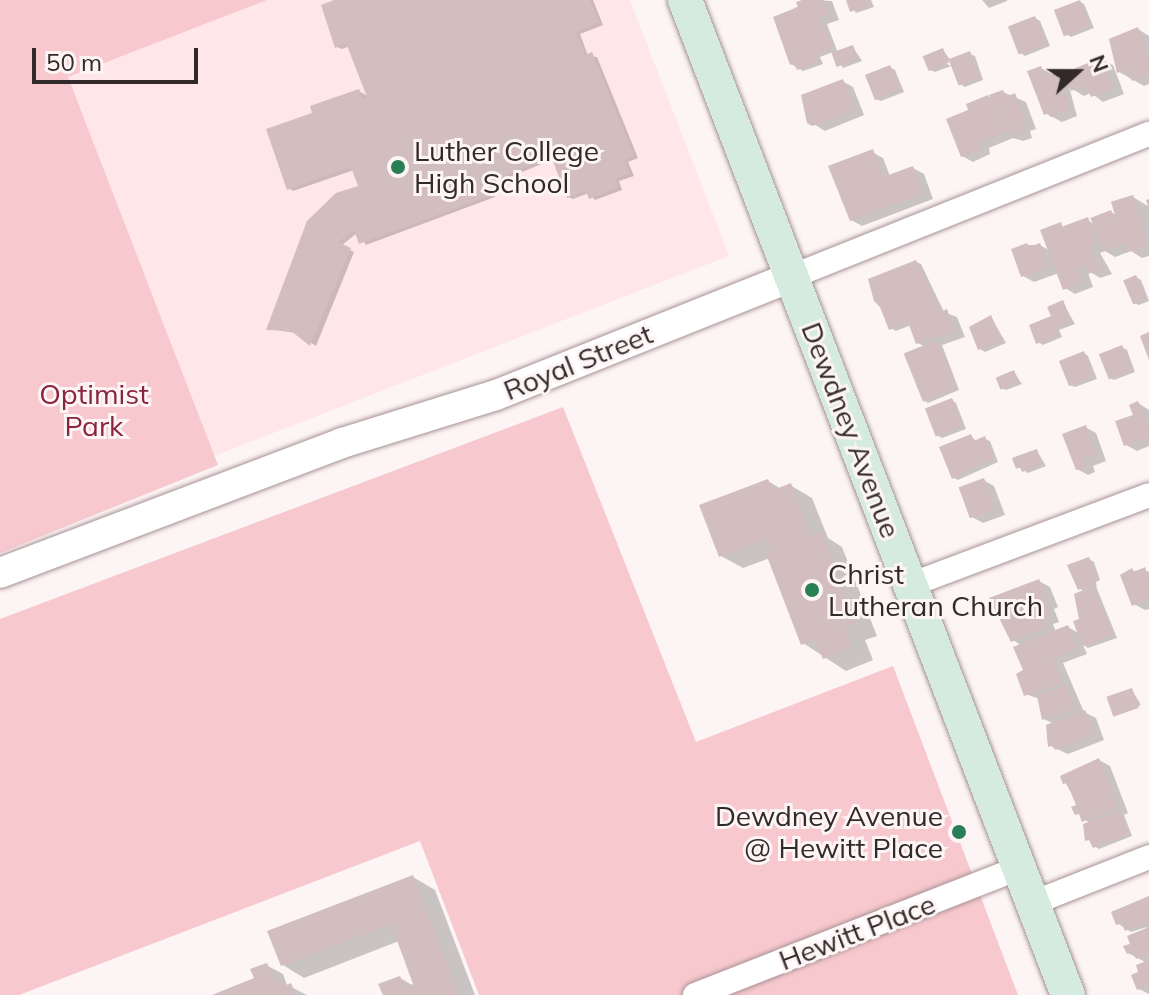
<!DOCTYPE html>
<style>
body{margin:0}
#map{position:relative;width:1149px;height:995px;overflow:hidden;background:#fdf4f5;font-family:Mulish,sans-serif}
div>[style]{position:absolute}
.built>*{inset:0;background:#ffe7e9}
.green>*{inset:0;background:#f7c8cd}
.shadow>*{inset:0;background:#0003}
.building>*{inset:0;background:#d2bdbf;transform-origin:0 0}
.roads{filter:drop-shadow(0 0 2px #a69294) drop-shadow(0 0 2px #a69294)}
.minor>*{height:24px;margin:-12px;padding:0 12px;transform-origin:12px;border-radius:12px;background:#fff}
.tertiary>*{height:30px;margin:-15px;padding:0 15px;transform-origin:15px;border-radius:15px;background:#fff}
.secondary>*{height:34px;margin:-17px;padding:0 17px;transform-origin:17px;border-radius:17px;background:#d6ebdf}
.dots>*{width:22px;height:22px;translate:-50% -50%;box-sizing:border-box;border:4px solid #fdf4f5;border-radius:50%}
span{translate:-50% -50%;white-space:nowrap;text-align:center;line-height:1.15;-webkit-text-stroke:6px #fdf4f5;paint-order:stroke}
.poi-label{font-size:28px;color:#31292a}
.left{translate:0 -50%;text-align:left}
.right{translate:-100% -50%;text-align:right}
.street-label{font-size:28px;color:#31292a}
.park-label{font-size:28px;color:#88243d}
.north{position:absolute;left:1037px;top:32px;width:80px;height:80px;-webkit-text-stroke:6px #fdf4f5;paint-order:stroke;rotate:69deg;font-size:22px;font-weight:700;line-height:32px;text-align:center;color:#31292a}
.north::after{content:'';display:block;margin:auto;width:28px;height:36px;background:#31292a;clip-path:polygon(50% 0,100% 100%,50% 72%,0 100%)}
.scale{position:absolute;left:32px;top:48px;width:166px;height:36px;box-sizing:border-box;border:4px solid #31292a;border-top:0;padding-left:10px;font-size:24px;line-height:28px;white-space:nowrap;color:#31292a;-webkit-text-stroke:6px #fdf4f5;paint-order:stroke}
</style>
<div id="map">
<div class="built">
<div style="clip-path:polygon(267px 0,630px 0,729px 256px,214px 456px,67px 77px)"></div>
</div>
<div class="green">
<div style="clip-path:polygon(0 0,267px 0,68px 77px,218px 465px,0 553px)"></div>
<div style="clip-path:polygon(563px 407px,696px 742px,893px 666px,1018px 995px,479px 995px,420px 841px,19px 995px,0 995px,0 619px)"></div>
</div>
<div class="shadow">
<div style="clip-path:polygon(339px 0,593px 0,603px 25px,580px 34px,588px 56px,597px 57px,638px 158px,628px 162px,634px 176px,619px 181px,622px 190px,595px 200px,589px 193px,573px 199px,568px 197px,554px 159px,493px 184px,495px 197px,366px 245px,357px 233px,341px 246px,354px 252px,316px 346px,296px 333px,269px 329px,360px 187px,354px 170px,293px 191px,289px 188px,315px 114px,359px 91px,369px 97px,350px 46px,342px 49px,337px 47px)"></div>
<div style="clip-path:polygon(811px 0,832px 1px,839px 20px,827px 24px,838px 53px,853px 47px,862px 61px,843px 68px,833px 52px,820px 57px,823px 64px,803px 71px,791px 64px,775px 18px)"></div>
<div style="clip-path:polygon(848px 0,871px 0,874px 7px,856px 13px)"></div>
<div style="clip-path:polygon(982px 0,1007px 0,1007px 1px,989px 8px)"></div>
<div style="clip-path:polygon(1080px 2px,1084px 4px,1094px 28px,1071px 37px,1066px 34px)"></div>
<div style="clip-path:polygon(1035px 18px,1040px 21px,1050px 46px,1025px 56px,1021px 53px)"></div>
<div style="clip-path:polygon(1138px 29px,1149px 36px,1149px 84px,1144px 86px,1119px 72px)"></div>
<div style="clip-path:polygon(943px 50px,951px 61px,970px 54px,975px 56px,983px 80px,965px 87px,960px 84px,952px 63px,941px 56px,939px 60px,951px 66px,935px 72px,930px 70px)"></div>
<div style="clip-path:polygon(1102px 59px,1113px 65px,1124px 94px,1103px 102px,1091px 93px,1084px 96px,1069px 87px,1077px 116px,1062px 122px,1045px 113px,1041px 68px,1070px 84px)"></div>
<div style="clip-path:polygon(890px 67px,895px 70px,904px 92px,881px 101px,876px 99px)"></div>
<div style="clip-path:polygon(842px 81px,853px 87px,864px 115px,825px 131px,814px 124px)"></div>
<div style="clip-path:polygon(1003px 92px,1026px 102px,1036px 129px,1030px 131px,1032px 138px,1023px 141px,1013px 138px,989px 148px,990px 154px,973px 162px,962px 156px,971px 111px,968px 105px)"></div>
<div style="clip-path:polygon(872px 152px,883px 158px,890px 176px,913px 168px,924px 174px,933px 199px,862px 226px,851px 220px)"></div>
<div style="clip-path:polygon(1133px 197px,1148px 206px,1146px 200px,1149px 199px,1149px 256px,1142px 258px,1131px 251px,1115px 257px,1105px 251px,1100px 253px,1112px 274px,1100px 278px,1087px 270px,1093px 287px,1075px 294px,1065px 288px,1059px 273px,1034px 282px,1023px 276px,1027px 245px,1040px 245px,1050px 251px,1043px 232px,1087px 220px,1094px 224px,1111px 212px,1118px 216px)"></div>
<div style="clip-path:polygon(916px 262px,921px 264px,944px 312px,957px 317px,965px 337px,942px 345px,959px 390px,928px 403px,923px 400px,925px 347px,918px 343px,911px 325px,896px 331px,891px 328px)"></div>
<div style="clip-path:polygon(1136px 277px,1141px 280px,1149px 301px,1139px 305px,1134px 303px)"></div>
<div style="clip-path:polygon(1063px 303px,1075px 324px,1059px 330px,1062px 337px,1043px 345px,1038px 342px)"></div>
<div style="clip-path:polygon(991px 317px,1006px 343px,985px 352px,980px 349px)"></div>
<div style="clip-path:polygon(1122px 347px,1127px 350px,1135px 372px,1114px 380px,1110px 378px)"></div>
<div style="clip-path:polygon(1084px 353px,1088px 356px,1097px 379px,1075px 387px,1070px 385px)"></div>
<div style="clip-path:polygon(1014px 372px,1022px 384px,1006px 390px,1002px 388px)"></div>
<div style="clip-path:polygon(952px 400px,956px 403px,966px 429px,942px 438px,938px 436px)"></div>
<div style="clip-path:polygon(1138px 403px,1149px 410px,1149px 446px,1137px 451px,1126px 445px)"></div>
<div style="clip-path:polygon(1085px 427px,1096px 433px,1106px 461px,1093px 466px,1095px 472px,1088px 475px,1077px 469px)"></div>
<div style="clip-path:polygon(971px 436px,977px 442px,985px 439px,990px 441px,998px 462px,958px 480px,954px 478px)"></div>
<div style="clip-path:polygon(1037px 451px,1046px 466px,1028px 473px,1018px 467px)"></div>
<div style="clip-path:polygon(983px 480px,994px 486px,1005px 515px,983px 523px,972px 517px)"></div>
<div style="clip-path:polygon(768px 481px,781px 489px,790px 485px,812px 498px,828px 538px,842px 547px,877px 636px,865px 640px,873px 660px,846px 671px,803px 643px,770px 558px,743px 568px,721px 556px)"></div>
<div style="clip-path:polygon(1089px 559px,1094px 562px,1100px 580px,1096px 582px,1097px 589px,1117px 638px,1088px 648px,1083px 645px,1087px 654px,1063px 663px,1084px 712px,1096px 718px,1104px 740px,1068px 754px,1050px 746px,1047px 739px,1052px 738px,1054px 724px,1044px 719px,1040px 699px,1025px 694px,1022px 646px,1013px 640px,1039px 581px,1050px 587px,1058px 607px,1054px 609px,1059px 622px,1053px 624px,1056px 632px,1068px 627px,1080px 634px,1082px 620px,1076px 604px,1085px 591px,1080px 589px)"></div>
<div style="clip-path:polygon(1144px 570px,1149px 572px,1149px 609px,1145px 610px,1134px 604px,1132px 571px)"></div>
<div style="clip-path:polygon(1132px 690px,1141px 705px,1116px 714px)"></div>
<div style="clip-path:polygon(1099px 760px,1110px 766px,1128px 813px,1124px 815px,1132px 836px,1099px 849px,1094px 846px,1089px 823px,1074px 808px,1079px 806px,1062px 777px)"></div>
<div style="clip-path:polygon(413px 877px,435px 890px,475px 995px,385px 995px,400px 978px,417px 988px,399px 941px,304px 978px,283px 965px)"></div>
<div style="clip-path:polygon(1149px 899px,1149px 994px,1139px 989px,1141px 973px,1147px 963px,1128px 953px,1147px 927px,1131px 932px,1117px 923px)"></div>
<div style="clip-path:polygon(266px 965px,283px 974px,287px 985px,307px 995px,217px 995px,256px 979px)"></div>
</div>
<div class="building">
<div style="clip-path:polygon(334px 0,590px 0,599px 22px,576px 32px,585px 55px,592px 52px,634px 156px,625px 160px,630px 173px,615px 179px,619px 187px,589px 199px,586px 191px,567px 198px,551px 156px,489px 182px,491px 195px,359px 244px,354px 230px,338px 242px,351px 248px,310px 346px,291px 331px,266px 330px,307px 221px,336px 193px,358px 186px,351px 167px,287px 190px,266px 129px,312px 113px,310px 106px,359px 89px,363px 99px,367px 97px,346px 43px,335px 48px,321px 5px)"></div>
<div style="clip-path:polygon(802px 0,824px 0,830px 14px,817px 18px,820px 25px,824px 24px,833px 48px,816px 55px,819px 62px,797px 70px,794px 63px,790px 65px,773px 17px,798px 7px,796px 2px)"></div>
<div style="clip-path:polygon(846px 0,868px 0,870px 5px,850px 12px)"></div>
<div style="left:1080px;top:0;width:28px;height:28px;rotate:69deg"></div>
<div style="left:1035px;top:16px;width:30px;height:29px;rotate:69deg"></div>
<div style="clip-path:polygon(1138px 27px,1149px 59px,1149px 74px,1132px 81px,1127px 69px,1117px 73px,1109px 39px)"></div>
<div style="left:853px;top:45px;width:15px;height:23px;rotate:70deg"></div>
<div style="left:943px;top:48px;width:16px;height:22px;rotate:68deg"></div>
<div style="left:970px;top:51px;width:28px;height:23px;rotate:69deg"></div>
<div style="clip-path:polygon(1102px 57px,1114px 88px,1091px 97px,1086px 85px,1071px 91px,1064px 73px)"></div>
<div style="left:890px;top:65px;width:27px;height:27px;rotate:68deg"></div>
<div style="clip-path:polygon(1041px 66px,1045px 77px,1056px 73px,1069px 105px,1067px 111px,1050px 117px,1049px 113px,1044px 115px,1027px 71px)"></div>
<div style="clip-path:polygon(843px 79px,855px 110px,812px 126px,807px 123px,801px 95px)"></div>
<div style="clip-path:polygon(1003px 90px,1006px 97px,1015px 93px,1026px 123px,1021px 125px,1023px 132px,1011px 136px,1009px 131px,1003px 133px,989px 95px)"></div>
<div style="clip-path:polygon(988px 95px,1002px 134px,979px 143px,980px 149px,961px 157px,946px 119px,968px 110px,966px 104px)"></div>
<div style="clip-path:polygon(873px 149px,883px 177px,913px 166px,923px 194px,850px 221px,828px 166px)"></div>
<div style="left:1133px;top:195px;width:53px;height:23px;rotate:73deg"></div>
<div style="left:1111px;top:210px;width:36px;height:22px;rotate:69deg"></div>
<div style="clip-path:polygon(1088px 217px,1097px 244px,1091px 247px,1102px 269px,1088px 274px,1085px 265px,1078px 267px,1084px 282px,1063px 290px,1040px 230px,1061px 222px,1071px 250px,1064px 226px)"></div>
<div style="clip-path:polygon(1027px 243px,1029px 247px,1040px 243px,1049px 267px,1021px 277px,1011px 249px)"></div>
<div style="clip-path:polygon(916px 260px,942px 311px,947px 309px,955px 332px,916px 344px,909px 325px,915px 320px,889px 330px,880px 307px,874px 301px,868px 279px)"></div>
<div style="left:1136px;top:275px;width:26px;height:14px;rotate:67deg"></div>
<div style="clip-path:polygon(1063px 300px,1072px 322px,1056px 328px,1059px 335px,1036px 344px,1029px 325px,1051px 316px,1047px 307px)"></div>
<div style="clip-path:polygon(991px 315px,1002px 341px,978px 350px,969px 327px)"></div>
<div style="clip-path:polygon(1149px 332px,1149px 360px,1140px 336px)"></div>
<div style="left:937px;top:340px;width:52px;height:36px;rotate:68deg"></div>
<div style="left:1122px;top:345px;width:27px;height:25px;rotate:68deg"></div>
<div style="left:1084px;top:351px;width:27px;height:27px;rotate:68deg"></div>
<div style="left:1014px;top:370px;width:13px;height:20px;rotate:67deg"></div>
<div style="left:952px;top:398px;width:30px;height:29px;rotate:69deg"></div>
<div style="clip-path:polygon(1138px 401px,1149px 425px,1149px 437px,1124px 446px,1115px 421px,1133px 415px,1129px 405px)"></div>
<div style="clip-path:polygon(1086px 425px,1096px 455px,1083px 460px,1086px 467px,1076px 470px,1062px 434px)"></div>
<div style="clip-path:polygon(971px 434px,974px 441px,985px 436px,994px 459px,952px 479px,939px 447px)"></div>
<div style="clip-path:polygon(1037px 449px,1042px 464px,1022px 472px,1020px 467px,1016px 469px,1012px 458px)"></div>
<div style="left:984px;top:478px;width:33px;height:27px;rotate:70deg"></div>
<div style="clip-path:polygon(768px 479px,773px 490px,791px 483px,811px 536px,821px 532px,856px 624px,845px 628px,852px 648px,823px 659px,815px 639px,801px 645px,766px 554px,771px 552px,766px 539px,719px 557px,699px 505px)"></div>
<div style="clip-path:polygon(1089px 557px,1097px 578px,1092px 580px,1094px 584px,1078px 590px,1067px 565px)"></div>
<div style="clip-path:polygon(1145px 567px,1149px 579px,1149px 599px,1132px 606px,1120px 575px,1132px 568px,1134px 572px)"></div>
<div style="clip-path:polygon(1039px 579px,1048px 601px,1044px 603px,1049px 616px,1043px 618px,1047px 627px,1011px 642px,989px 598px)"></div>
<div style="clip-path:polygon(1093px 586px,1113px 635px,1082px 646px,1073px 621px,1079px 619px,1074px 594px)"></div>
<div style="clip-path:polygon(1068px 625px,1077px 648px,1053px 658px,1063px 683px,1024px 696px,1016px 674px,1023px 670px,1013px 647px)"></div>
<div style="clip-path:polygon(1066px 684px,1075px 708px,1042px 720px,1037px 696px)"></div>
<div style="left:1132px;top:688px;width:21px;height:27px;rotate:71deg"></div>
<div style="clip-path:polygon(1085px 710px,1095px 734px,1055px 750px,1053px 745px,1048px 747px,1046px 725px)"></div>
<div style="clip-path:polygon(1099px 758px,1118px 807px,1082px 822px,1079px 814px,1075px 815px,1071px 807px,1076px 805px,1067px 783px,1063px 784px,1060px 776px)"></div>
<div style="clip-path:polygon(1119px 810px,1129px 834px,1093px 848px,1089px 840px,1085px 841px,1083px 824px)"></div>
<div style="clip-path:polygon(413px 875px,459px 995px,383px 995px,378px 984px,400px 976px,405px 987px,413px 984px,391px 924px,281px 966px,267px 931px)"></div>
<div style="clip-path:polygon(1149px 896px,1149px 922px,1125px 931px,1122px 923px,1116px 925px,1111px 912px)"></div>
<div style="clip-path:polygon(1149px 927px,1149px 954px,1136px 959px,1133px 952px,1127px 954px,1123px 946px,1130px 944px,1127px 936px)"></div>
<div style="clip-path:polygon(1149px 960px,1149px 985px,1137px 990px,1131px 975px,1138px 972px,1136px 965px)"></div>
<div style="clip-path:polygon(267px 963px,274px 982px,281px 979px,284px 986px,291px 983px,296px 995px,212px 995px,254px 978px,250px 969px)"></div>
</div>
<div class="roads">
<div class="minor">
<div style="left:791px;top:277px;width:386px;rotate:-21.8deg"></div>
<div style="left:910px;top:585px;width:255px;rotate:-20.6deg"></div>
<div style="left:1033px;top:903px;width:125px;rotate:-21.6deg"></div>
<div style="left:695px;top:995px;width:348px;rotate:-21.4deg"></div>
</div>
<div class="tertiary">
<div style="left:0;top:573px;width:366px;rotate:-20.8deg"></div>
<div style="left:342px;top:443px;width:161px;rotate:-17.3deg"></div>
<div style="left:496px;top:395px;width:318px;rotate:-21.8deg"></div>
</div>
<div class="secondary">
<div style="left:685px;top:0;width:1066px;rotate:68.95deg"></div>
</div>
</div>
<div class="dots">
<div style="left:398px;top:167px;background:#287f54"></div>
<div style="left:812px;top:590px;background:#287f54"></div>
<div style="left:959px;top:832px;background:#287f54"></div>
</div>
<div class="poi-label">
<span class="left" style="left:414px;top:167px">Luther College<br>High School</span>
<span class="left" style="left:828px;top:590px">Christ<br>Lutheran Church</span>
<span class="right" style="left:943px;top:832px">Dewdney Avenue<br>@ Hewitt Place</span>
</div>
<div class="street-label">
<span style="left:578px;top:362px;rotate:-22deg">Royal Street</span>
<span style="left:851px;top:430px;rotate:69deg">Dewdney Avenue</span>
<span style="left:857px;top:932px;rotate:-21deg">Hewitt Place</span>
</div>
<div class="park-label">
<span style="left:94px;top:410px">Optimist<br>Park</span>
</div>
<div class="north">N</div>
<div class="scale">50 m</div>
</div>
